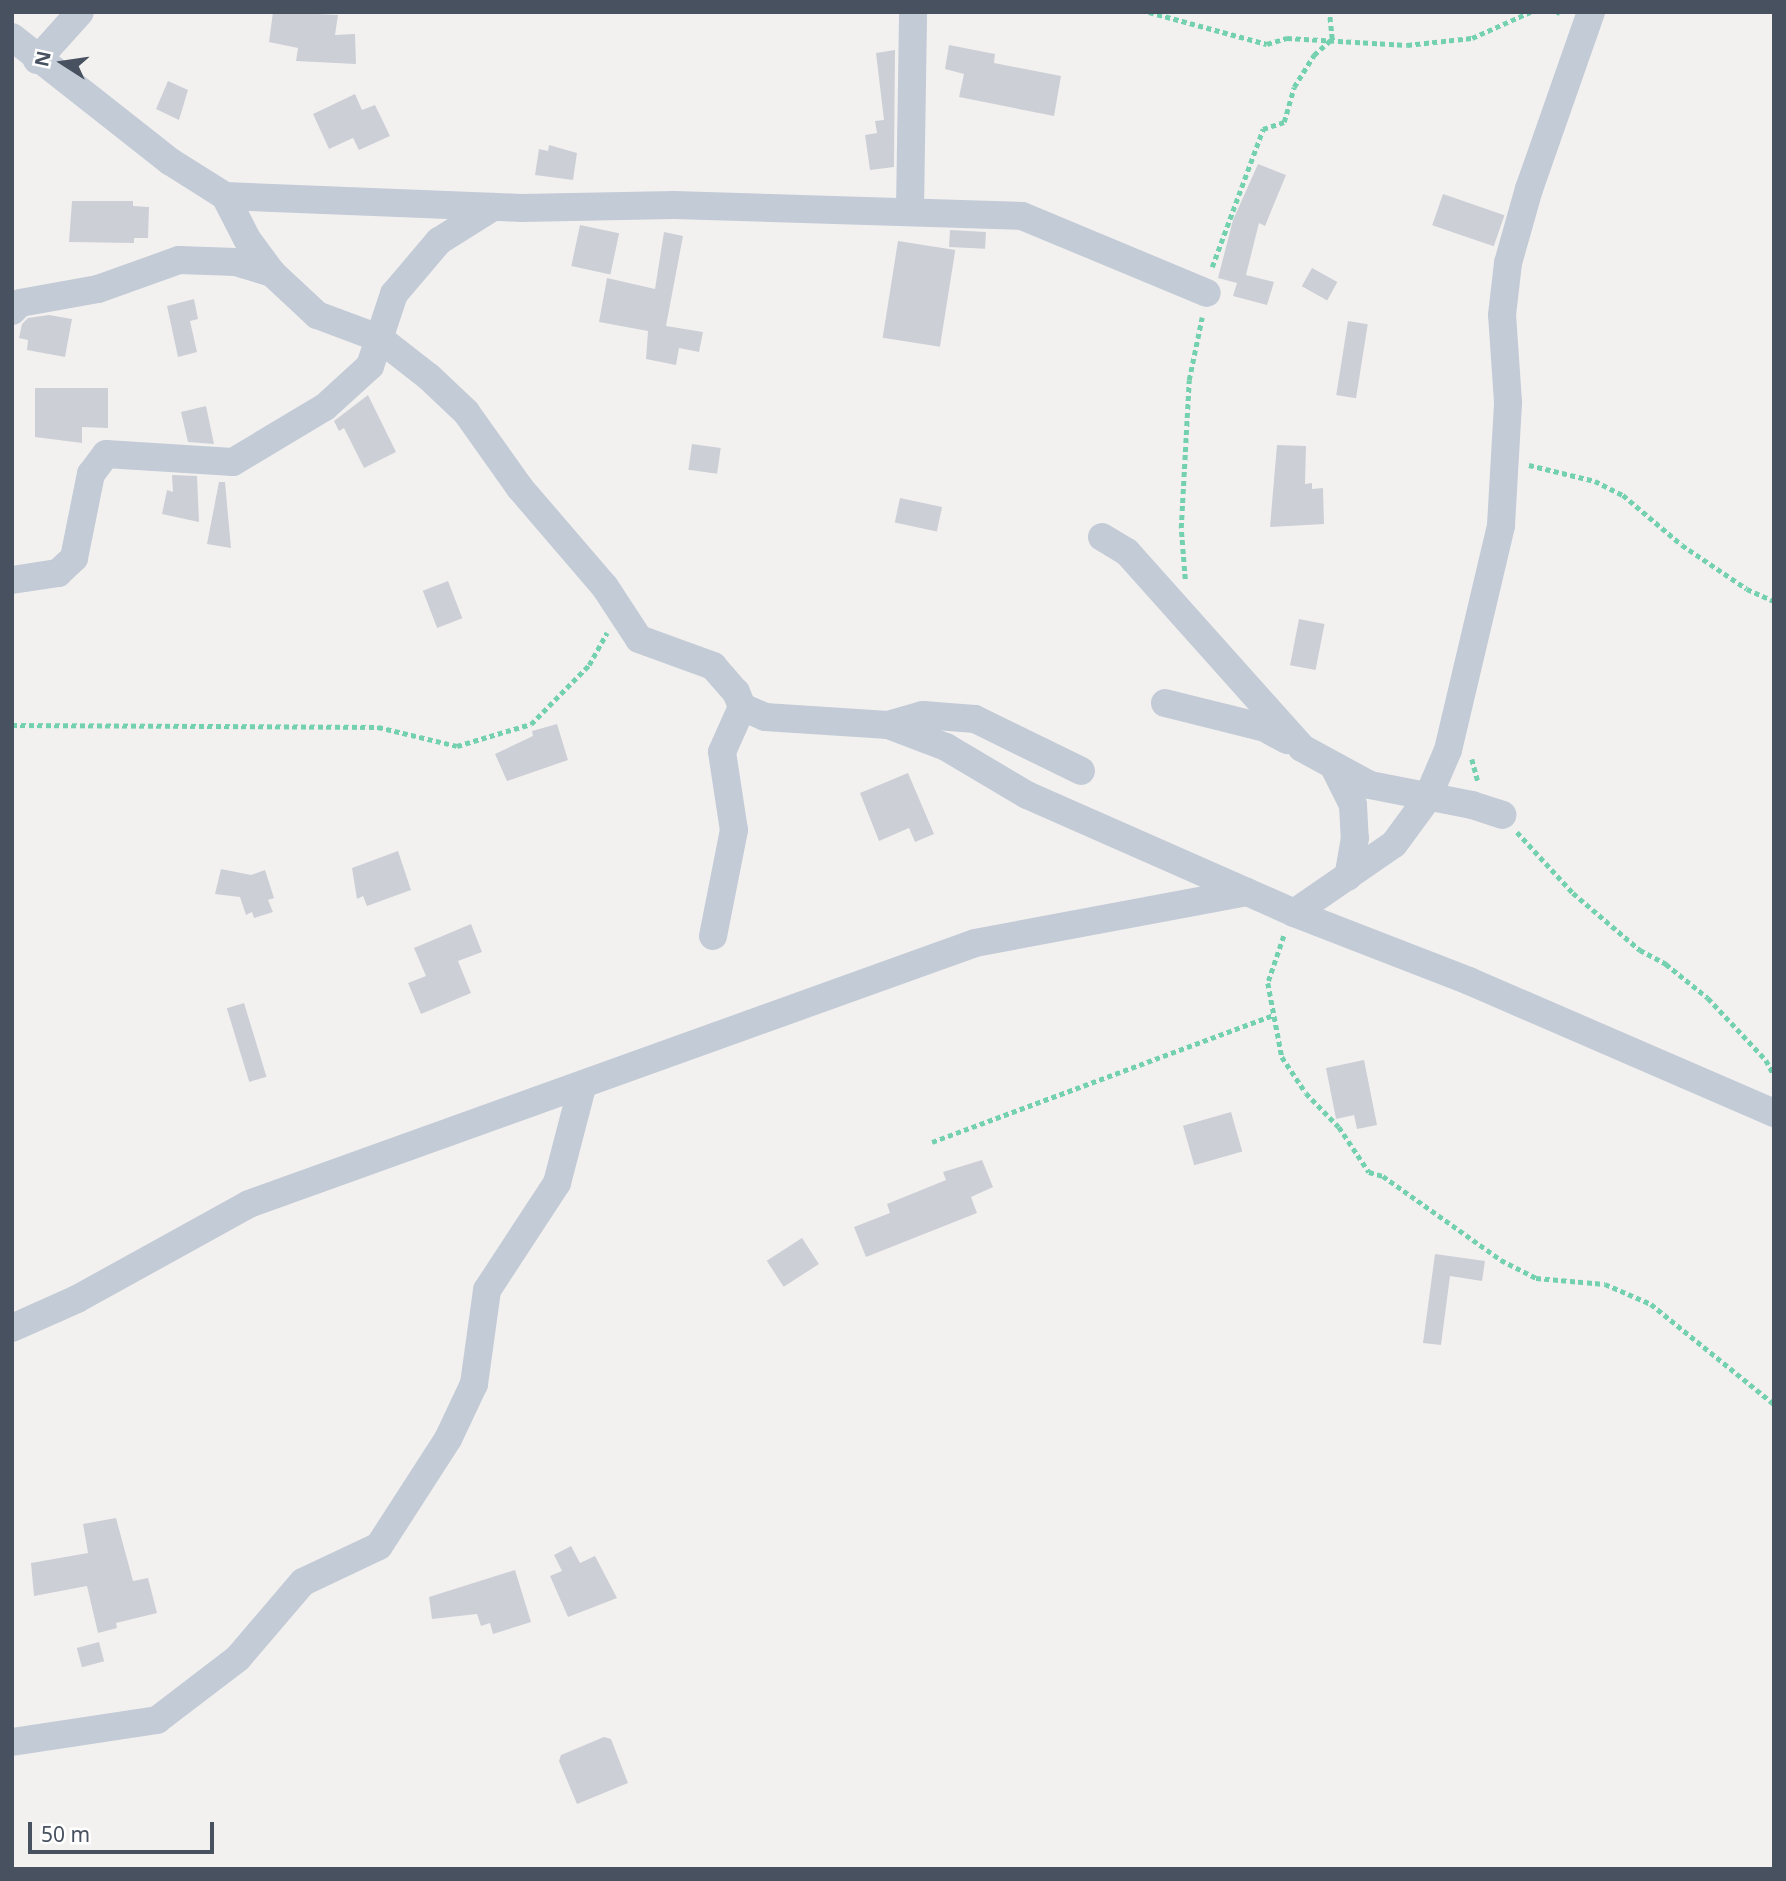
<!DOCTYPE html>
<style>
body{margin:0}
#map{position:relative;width:1786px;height:1881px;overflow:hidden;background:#f3f1f0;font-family:"Noto Sans",sans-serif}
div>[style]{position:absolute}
.building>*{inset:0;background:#cccfd6;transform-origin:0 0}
.path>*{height:4.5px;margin-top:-2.25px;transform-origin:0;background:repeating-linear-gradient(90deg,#74d1ad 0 5px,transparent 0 8.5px)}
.minor>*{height:28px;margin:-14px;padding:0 14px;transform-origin:14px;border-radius:14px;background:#c3cbd6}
span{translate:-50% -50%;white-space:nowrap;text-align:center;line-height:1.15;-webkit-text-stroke:7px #fff;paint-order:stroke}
.frame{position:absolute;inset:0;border:14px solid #47515f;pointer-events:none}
.north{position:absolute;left:28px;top:28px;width:70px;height:70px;-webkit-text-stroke:5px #fff;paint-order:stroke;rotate:282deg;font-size:19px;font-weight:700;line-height:28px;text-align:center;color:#47515f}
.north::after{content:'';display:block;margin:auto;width:24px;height:32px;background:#47515f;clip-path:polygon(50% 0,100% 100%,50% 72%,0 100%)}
.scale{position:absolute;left:28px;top:1822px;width:186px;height:32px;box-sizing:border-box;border:4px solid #47515f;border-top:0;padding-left:9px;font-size:21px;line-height:24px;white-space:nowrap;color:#47515f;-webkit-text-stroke:5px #fff;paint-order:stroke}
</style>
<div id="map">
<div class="building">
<div style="clip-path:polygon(273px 12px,338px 15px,335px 35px,355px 34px,356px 64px,296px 61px,298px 48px,269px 42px)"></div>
<div style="clip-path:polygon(949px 45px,995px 54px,994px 63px,1061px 76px,1054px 116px,959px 97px,964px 74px,945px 69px)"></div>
<div style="clip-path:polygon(895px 50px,894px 167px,870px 170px,865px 135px,877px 133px,875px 121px,884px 120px,876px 53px)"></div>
<div style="clip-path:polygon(168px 81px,188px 90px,179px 120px,156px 109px)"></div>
<div style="clip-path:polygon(355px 94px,362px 110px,375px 105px,390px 136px,359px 150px,353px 138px,329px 149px,313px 114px)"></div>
<div style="clip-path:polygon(549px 145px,577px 153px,573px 180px,535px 175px,539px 149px,548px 151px)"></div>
<div style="clip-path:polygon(1258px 164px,1286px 175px,1265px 226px,1259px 223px,1246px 275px,1274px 282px,1267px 305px,1233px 296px,1237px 283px,1218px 278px,1233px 220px)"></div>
<div style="left:1443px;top:194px;width:65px;height:33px;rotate:19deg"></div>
<div style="clip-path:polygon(72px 201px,133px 201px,133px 206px,149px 207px,148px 238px,134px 238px,134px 243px,69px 242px)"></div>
<div style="left:580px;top:225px;width:40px;height:42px;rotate:12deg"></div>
<div style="left:950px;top:230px;width:36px;height:17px;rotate:3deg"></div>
<div style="clip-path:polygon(664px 232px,683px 236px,666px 326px,703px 332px,699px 352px,679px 348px,676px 365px,646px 359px,648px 331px,599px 322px,607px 278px,655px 289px)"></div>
<div style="left:898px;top:241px;width:58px;height:98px;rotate:9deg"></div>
<div style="left:1312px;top:268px;width:29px;height:21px;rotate:29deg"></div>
<div style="clip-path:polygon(194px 299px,198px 319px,190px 321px,197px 352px,178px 357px,167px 306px)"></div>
<div style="clip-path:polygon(49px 315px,72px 319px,65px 357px,27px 350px,28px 340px,19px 338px,22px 324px,28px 318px)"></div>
<div style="left:1348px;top:321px;width:20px;height:75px;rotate:9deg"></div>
<div style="clip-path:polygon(35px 388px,108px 388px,108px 428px,82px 427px,82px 443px,35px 437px)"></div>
<div style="clip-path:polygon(368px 395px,396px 452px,364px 468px,344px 428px,339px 431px,334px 421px)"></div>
<div style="clip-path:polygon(206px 406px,214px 444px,188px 442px,181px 412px)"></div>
<div style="left:692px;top:444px;width:29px;height:26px;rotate:8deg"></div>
<div style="clip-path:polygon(1277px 445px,1306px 446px,1305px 484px,1312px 483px,1312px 489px,1323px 488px,1324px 524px,1270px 527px)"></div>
<div style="clip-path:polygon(172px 475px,197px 476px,199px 522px,162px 514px,167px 490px,173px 492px)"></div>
<div style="clip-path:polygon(219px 482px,225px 482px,231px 548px,207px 544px)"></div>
<div style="left:900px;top:498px;width:43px;height:25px;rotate:12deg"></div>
<div style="left:448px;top:581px;width:40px;height:27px;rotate:69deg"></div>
<div style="left:1299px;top:619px;width:26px;height:47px;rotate:11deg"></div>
<div style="clip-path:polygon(557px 724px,568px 760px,507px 781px,495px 754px,533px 736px,532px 731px)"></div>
<div style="clip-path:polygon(908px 773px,934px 834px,915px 842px,909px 828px,879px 841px,860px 793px)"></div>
<div style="clip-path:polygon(398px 851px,411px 890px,367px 906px,363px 896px,357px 899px,352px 868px)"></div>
<div style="clip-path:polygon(221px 869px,251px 875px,265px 870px,274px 898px,268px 900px,273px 912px,254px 918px,252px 912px,246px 915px,240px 897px,215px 894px)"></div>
<div style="clip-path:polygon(471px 924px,482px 952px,458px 961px,471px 993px,421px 1014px,408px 983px,426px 976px,414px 948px)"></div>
<div style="left:244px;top:1003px;width:77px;height:18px;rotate:73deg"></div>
<div style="clip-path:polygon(1364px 1060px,1377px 1125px,1357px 1129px,1354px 1115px,1336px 1119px,1326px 1068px)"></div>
<div style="left:1231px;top:1112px;width:41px;height:50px;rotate:74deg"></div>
<div style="clip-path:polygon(982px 1160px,993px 1187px,971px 1197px,977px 1213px,866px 1257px,854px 1227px,890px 1213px,887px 1204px,946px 1180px,943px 1172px)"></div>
<div style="left:802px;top:1238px;width:31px;height:42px;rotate:57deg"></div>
<div style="clip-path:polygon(1435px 1254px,1485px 1261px,1482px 1281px,1450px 1276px,1441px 1345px,1423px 1343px)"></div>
<div style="clip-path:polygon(116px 1518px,133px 1581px,148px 1578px,157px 1613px,116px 1623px,117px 1628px,98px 1633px,87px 1586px,34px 1596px,31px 1563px,88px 1553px,83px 1524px)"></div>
<div style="clip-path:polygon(571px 1546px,580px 1563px,595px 1556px,617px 1598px,568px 1617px,550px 1576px,562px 1571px,554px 1555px)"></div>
<div style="clip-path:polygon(515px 1570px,531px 1622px,493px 1634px,490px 1623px,481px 1626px,477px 1614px,432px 1619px,429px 1597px)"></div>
<div style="left:99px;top:1642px;width:20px;height:23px;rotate:75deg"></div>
<div style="clip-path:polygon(604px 1737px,611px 1739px,628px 1783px,577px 1804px,559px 1761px,561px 1755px)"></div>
</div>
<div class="path">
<div style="left:1149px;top:12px;width:122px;rotate:15.2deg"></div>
<div style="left:1267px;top:44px;width:21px;rotate:-17deg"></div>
<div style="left:1287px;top:38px;width:120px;rotate:3.3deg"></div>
<div style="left:1407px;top:45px;width:65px;rotate:-6.1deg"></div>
<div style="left:1472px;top:38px;width:64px;rotate:-24.1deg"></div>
<div style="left:1557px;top:12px;width:3px;rotate:18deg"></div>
<div style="left:1212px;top:267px;width:147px;rotate:-69.7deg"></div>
<div style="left:1263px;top:129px;width:22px;rotate:-18deg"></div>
<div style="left:1284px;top:122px;width:36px;rotate:-74deg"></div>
<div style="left:1294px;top:87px;width:38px;rotate:-58deg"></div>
<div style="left:1314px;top:55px;width:24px;rotate:-42deg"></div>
<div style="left:1332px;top:39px;width:27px;rotate:-96deg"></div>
<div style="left:1529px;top:465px;width:68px;rotate:13.6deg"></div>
<div style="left:1595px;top:481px;width:31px;rotate:27deg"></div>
<div style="left:1623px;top:495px;width:77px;rotate:40.3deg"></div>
<div style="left:1682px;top:545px;width:78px;rotate:34.1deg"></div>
<div style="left:1747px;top:589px;width:30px;rotate:24deg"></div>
<div style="left:1185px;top:579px;width:51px;rotate:-94.5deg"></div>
<div style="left:1181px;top:528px;width:148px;rotate:-86.9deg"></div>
<div style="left:1189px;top:380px;width:64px;rotate:-78.3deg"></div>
<div style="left:12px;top:725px;width:366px;rotate:0.3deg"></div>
<div style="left:378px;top:727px;width:81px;rotate:13.5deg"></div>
<div style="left:457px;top:746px;width:77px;rotate:-16.6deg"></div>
<div style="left:531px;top:724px;width:83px;rotate:-45.5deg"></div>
<div style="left:589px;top:665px;width:37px;rotate:-61deg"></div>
<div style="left:1472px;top:759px;width:23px;rotate:75deg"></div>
<div style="left:1517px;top:832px;width:83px;rotate:47.4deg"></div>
<div style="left:1573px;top:893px;width:88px;rotate:40.4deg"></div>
<div style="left:1640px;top:950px;width:30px;rotate:28deg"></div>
<div style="left:1666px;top:964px;width:54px;rotate:39deg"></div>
<div style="left:1708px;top:998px;width:85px;rotate:46.9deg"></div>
<div style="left:1766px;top:1060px;width:17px;rotate:62deg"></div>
<div style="left:1284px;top:936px;width:50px;rotate:108.8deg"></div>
<div style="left:1268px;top:983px;width:75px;rotate:79.3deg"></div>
<div style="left:1282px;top:1057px;width:43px;rotate:56.3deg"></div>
<div style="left:1306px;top:1093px;width:47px;rotate:45.9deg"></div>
<div style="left:1339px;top:1127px;width:54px;rotate:56.3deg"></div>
<div style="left:1369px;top:1172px;width:15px;rotate:16deg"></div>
<div style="left:1383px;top:1176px;width:145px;rotate:35.4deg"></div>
<div style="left:1501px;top:1260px;width:39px;rotate:27deg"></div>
<div style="left:1536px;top:1278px;width:69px;rotate:5deg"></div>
<div style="left:1605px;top:1284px;width:50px;rotate:23.5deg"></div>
<div style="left:1651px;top:1304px;width:159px;rotate:39.1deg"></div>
<div style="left:932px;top:1142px;width:365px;rotate:-20.4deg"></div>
</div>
<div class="minor">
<div style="left:12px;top:37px;width:202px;rotate:38.2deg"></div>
<div style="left:171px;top:162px;width:64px;rotate:32.2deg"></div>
<div style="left:225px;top:196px;width:48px;rotate:62.9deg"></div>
<div style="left:247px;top:239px;width:42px;rotate:53.7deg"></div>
<div style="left:272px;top:273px;width:62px;rotate:43deg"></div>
<div style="left:317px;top:315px;width:66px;rotate:20.4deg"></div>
<div style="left:379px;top:338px;width:63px;rotate:38deg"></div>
<div style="left:429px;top:377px;width:51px;rotate:43.4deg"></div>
<div style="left:466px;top:412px;width:93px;rotate:54.6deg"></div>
<div style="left:520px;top:488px;width:130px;rotate:49.4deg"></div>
<div style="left:605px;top:587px;width:62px;rotate:56.8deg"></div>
<div style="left:639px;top:639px;width:79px;rotate:20deg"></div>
<div style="left:713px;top:666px;width:35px;rotate:49deg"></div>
<div style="left:736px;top:692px;width:16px;rotate:68deg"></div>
<div style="left:742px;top:707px;width:49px;rotate:114deg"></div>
<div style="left:722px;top:752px;width:79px;rotate:81.3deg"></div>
<div style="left:734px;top:830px;width:108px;rotate:101.2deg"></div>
<div style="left:37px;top:60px;width:64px;rotate:-48.1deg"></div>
<div style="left:225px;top:196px;width:296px;rotate:2.3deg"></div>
<div style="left:521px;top:208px;width:153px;rotate:-1.1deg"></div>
<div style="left:674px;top:205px;width:348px;rotate:1.8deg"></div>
<div style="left:1022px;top:216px;width:200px;rotate:22.6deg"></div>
<div style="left:910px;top:209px;width:197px;rotate:-89.1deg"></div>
<div style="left:12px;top:311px;width:11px;rotate:-45deg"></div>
<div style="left:20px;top:303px;width:79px;rotate:-10.2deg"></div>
<div style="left:98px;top:289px;width:86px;rotate:-19.7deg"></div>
<div style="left:179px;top:260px;width:57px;rotate:2deg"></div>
<div style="left:236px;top:262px;width:38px;rotate:17deg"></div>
<div style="left:1102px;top:537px;width:29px;rotate:31deg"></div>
<div style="left:1127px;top:552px;width:263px;rotate:48.2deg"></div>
<div style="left:1302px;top:748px;width:77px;rotate:28.6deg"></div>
<div style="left:1370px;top:785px;width:104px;rotate:11.1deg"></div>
<div style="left:1472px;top:805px;width:32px;rotate:18deg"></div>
<div style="left:12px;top:580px;width:47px;rotate:-8.7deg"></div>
<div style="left:58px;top:573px;width:22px;rotate:-43deg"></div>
<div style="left:74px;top:558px;width:86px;rotate:-78.6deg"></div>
<div style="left:91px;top:474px;width:25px;rotate:-53deg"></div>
<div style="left:106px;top:454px;width:127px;rotate:3.6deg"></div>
<div style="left:233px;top:462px;width:107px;rotate:-30.9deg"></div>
<div style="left:325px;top:407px;width:61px;rotate:-42.3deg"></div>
<div style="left:370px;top:366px;width:76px;rotate:-71.6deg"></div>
<div style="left:394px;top:294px;width:70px;rotate:-49.7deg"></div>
<div style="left:439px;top:241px;width:64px;rotate:-32.2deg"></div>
<div style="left:1165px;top:703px;width:103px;rotate:14deg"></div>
<div style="left:1265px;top:728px;width:25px;rotate:29deg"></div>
<div style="left:742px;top:707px;width:25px;rotate:23deg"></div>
<div style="left:765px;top:717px;width:123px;rotate:3.7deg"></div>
<div style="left:888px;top:725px;width:62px;rotate:20.8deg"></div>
<div style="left:946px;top:747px;width:94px;rotate:30.7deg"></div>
<div style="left:1027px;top:795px;width:292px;rotate:23.8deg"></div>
<div style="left:1294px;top:913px;width:188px;rotate:21.2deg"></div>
<div style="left:1469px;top:981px;width:332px;rotate:23.4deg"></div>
<div style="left:888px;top:725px;width:36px;rotate:-16deg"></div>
<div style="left:923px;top:715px;width:52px;rotate:4.4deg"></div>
<div style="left:975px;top:719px;width:118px;rotate:26.1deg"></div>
<div style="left:1335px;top:769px;width:40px;rotate:63.4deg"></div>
<div style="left:1353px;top:805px;width:33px;rotate:87deg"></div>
<div style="left:1355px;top:838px;width:39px;rotate:100deg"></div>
<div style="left:1294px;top:913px;width:121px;rotate:-34.6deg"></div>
<div style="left:1394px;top:844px;width:56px;rotate:-53.7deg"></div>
<div style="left:1427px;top:799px;width:53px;rotate:-66.8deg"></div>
<div style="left:1448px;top:750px;width:231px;rotate:-76.7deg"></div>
<div style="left:1501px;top:525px;width:123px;rotate:-86.7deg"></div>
<div style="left:1508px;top:402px;width:87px;rotate:-93.9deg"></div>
<div style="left:1502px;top:315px;width:52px;rotate:-83.4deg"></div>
<div style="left:1508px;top:263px;width:77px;rotate:-74.2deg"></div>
<div style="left:1529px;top:189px;width:188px;rotate:-70.7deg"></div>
<div style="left:12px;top:1328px;width:71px;rotate:-24deg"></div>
<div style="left:77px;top:1299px;width:196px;rotate:-28.9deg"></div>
<div style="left:249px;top:1204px;width:771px;rotate:-19.77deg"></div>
<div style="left:975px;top:943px;width:277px;rotate:-10.6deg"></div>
<div style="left:12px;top:1742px;width:147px;rotate:-8.6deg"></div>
<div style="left:157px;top:1720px;width:102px;rotate:-37.4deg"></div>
<div style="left:238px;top:1658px;width:100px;rotate:-49.5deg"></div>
<div style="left:303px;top:1582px;width:84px;rotate:-25.3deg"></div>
<div style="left:379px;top:1546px;width:127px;rotate:-57.2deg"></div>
<div style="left:448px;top:1439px;width:61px;rotate:-64.7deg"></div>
<div style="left:474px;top:1384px;width:95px;rotate:-82.1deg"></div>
<div style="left:487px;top:1290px;width:128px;rotate:-56.8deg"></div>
<div style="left:557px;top:1183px;width:99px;rotate:-75.4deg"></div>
</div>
<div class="frame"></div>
<div class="north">N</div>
<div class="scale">50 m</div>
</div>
